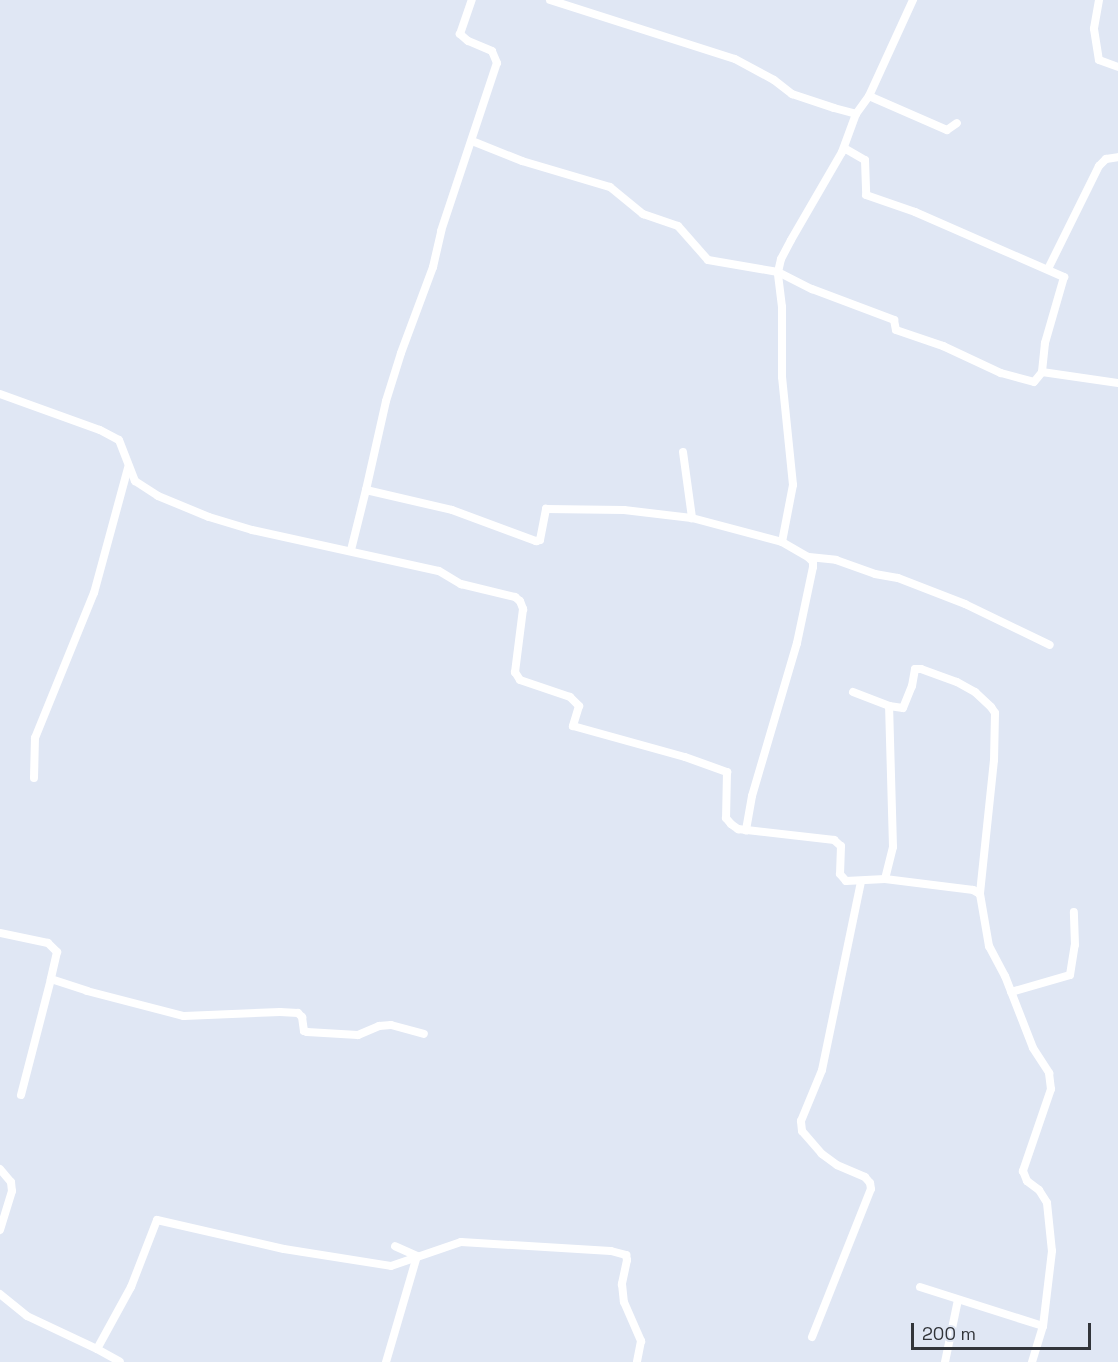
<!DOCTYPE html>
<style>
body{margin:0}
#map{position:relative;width:1118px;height:1362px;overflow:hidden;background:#e0e7f4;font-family:"Space Grotesk",sans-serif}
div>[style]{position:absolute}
.minor>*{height:8px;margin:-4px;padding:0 4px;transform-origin:4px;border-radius:4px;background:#fff}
span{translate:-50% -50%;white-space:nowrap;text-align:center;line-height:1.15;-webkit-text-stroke:5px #e0e7f4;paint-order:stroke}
.scale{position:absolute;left:911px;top:1323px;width:180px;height:27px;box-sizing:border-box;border:3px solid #32353a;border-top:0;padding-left:8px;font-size:18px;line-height:21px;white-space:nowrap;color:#32353a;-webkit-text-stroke:4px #e0e7f4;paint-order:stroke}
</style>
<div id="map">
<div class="minor">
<div style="left:550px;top:0;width:194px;rotate:17.7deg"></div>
<div style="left:735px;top:59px;width:44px;rotate:28.3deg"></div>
<div style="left:774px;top:80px;width:23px;rotate:38deg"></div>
<div style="left:792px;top:94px;width:44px;rotate:18.4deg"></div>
<div style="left:834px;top:108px;width:23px;rotate:15deg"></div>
<div style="left:856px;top:114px;width:22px;rotate:-54deg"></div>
<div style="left:869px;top:96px;width:85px;rotate:23.6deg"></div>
<div style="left:947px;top:130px;width:12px;rotate:-35deg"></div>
<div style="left:1099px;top:0;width:29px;rotate:100deg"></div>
<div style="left:1094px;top:29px;width:31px;rotate:81deg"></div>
<div style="left:1099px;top:60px;width:20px;rotate:20deg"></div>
<div style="left:869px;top:96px;width:106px;rotate:-65.4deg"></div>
<div style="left:472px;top:141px;width:54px;rotate:21.8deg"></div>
<div style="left:522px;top:161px;width:92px;rotate:16.5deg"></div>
<div style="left:610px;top:187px;width:43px;rotate:39.3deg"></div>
<div style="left:643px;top:214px;width:37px;rotate:19deg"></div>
<div style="left:678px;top:226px;width:45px;rotate:48.6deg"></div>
<div style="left:708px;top:260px;width:71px;rotate:9.7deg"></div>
<div style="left:778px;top:272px;width:38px;rotate:27deg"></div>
<div style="left:812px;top:289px;width:88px;rotate:20.7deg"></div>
<div style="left:894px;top:320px;width:10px;rotate:79deg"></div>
<div style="left:896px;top:330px;width:50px;rotate:18.8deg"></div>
<div style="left:943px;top:346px;width:64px;rotate:25deg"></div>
<div style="left:1001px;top:373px;width:34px;rotate:15deg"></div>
<div style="left:1034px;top:382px;width:13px;rotate:-51deg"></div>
<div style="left:844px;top:148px;width:24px;rotate:30deg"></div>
<div style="left:865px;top:160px;width:35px;rotate:88deg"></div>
<div style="left:866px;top:195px;width:52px;rotate:19.1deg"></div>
<div style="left:915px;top:212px;width:163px;rotate:23.6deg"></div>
<div style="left:1064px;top:277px;width:69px;rotate:106.1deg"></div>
<div style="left:1045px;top:343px;width:29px;rotate:96deg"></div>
<div style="left:1042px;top:372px;width:77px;rotate:8.2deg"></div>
<div style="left:1048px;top:269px;width:115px;rotate:-63.7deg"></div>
<div style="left:1099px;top:166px;width:10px;rotate:-45deg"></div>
<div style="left:1106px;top:159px;width:12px;rotate:-9deg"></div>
<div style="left:0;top:394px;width:106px;rotate:19.8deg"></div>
<div style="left:100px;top:430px;width:21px;rotate:28deg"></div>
<div style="left:119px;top:440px;width:44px;rotate:68.7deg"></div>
<div style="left:135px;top:481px;width:27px;rotate:33deg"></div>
<div style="left:158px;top:496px;width:55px;rotate:22.4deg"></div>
<div style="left:209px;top:517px;width:45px;rotate:16.8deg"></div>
<div style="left:252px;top:530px;width:191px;rotate:12.4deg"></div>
<div style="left:439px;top:571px;width:26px;rotate:31deg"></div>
<div style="left:461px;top:584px;width:56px;rotate:13.5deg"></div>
<div style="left:515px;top:597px;width:6px;rotate:39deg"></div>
<div style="left:520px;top:601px;width:9px;rotate:69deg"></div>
<div style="left:523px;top:609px;width:64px;rotate:97.2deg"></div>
<div style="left:515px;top:672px;width:9px;rotate:58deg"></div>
<div style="left:520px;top:680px;width:53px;rotate:18.8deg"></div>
<div style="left:570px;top:697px;width:13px;rotate:45deg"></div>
<div style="left:579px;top:706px;width:21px;rotate:107deg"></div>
<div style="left:573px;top:726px;width:116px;rotate:15.5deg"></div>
<div style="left:685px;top:757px;width:45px;rotate:19.7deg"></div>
<div style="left:727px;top:772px;width:46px;rotate:91.2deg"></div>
<div style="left:726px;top:818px;width:8px;rotate:50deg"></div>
<div style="left:731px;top:824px;width:9px;rotate:36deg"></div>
<div style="left:738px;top:829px;width:97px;rotate:6.5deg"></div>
<div style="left:834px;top:840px;width:9px;rotate:41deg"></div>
<div style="left:841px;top:846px;width:28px;rotate:92deg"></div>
<div style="left:840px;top:874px;width:9px;rotate:49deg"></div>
<div style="left:846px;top:881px;width:39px;rotate:-3deg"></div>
<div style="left:885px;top:879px;width:89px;rotate:7.1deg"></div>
<div style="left:973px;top:890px;width:8px;rotate:30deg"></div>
<div style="left:980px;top:894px;width:53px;rotate:80.2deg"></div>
<div style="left:989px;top:946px;width:34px;rotate:62deg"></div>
<div style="left:1005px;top:976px;width:77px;rotate:68.7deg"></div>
<div style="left:1033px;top:1048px;width:30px;rotate:57deg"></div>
<div style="left:1049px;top:1073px;width:16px;rotate:83deg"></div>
<div style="left:1051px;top:1089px;width:87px;rotate:108.9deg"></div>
<div style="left:1023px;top:1171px;width:11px;rotate:68deg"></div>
<div style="left:1027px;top:1181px;width:15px;rotate:37deg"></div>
<div style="left:1039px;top:1190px;width:15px;rotate:58deg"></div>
<div style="left:1047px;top:1203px;width:48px;rotate:84.1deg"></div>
<div style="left:1052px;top:1251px;width:76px;rotate:96.8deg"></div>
<div style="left:1043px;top:1326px;width:38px;rotate:107deg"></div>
<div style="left:683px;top:452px;width:67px;rotate:82.2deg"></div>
<div style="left:366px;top:490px;width:91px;rotate:-77.3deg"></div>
<div style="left:386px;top:401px;width:50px;rotate:-72.6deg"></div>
<div style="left:401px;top:353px;width:92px;rotate:-69.6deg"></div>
<div style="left:433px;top:267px;width:37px;rotate:-77deg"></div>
<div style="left:441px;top:231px;width:177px;rotate:-71.6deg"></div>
<div style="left:497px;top:63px;width:13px;rotate:-113deg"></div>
<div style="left:492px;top:51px;width:26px;rotate:-157deg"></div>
<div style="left:468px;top:41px;width:11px;rotate:-139deg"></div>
<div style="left:460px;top:34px;width:36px;rotate:-71deg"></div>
<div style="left:782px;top:542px;width:58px;rotate:-79.1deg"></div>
<div style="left:793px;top:485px;width:109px;rotate:-95.8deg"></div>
<div style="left:782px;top:377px;width:70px;rotate:-90deg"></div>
<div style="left:782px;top:307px;width:35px;rotate:-97deg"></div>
<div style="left:778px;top:272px;width:13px;rotate:-77deg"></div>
<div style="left:781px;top:259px;width:21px;rotate:-62deg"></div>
<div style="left:791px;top:240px;width:102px;rotate:-59.9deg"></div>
<div style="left:842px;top:152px;width:40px;rotate:-69.8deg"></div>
<div style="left:351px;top:550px;width:62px;rotate:-76deg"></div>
<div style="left:366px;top:490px;width:88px;rotate:13.1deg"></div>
<div style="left:452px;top:510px;width:90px;rotate:20.3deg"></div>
<div style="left:536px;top:541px;width:4px;rotate:-14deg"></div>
<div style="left:540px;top:540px;width:32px;rotate:-79deg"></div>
<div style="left:546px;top:509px;width:78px;rotate:0.7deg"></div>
<div style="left:624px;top:510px;width:68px;rotate:6.7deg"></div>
<div style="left:692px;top:518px;width:93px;rotate:14.9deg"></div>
<div style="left:782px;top:542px;width:30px;rotate:30deg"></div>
<div style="left:808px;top:557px;width:7px;rotate:45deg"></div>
<div style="left:813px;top:562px;width:5px;rotate:90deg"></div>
<div style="left:813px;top:567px;width:78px;rotate:101.9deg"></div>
<div style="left:797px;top:643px;width:159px;rotate:106.4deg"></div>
<div style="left:752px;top:796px;width:35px;rotate:100deg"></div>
<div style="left:809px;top:557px;width:27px;rotate:6deg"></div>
<div style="left:836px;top:560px;width:41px;rotate:19.7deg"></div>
<div style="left:875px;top:574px;width:23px;rotate:10deg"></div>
<div style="left:898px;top:578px;width:72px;rotate:21.2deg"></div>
<div style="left:965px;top:604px;width:94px;rotate:25.8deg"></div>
<div style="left:853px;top:692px;width:39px;rotate:21deg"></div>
<div style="left:889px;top:706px;width:14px;rotate:8deg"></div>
<div style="left:903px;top:708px;width:24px;rotate:-68deg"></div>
<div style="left:912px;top:686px;width:17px;rotate:-80deg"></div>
<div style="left:915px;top:669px;width:6px"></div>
<div style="left:921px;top:669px;width:38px;rotate:20deg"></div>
<div style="left:957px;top:682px;width:21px;rotate:29deg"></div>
<div style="left:975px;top:692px;width:22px;rotate:43deg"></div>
<div style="left:991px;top:707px;width:7px;rotate:56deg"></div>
<div style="left:995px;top:713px;width:47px;rotate:91.2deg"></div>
<div style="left:994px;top:760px;width:135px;rotate:96deg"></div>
<div style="left:34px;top:778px;width:40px;rotate:-88.6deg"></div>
<div style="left:35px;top:738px;width:157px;rotate:-67.9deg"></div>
<div style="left:94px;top:593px;width:130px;rotate:-74.8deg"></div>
<div style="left:885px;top:879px;width:33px;rotate:-76deg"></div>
<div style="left:893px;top:847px;width:141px;rotate:-91.6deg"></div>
<div style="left:0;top:933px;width:49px;rotate:11.8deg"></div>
<div style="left:48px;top:943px;width:13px;rotate:45deg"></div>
<div style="left:57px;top:952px;width:28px;rotate:103deg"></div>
<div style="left:51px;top:979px;width:38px;rotate:18deg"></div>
<div style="left:87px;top:991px;width:100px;rotate:14.5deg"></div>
<div style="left:184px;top:1016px;width:96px;rotate:-2.4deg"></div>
<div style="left:280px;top:1012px;width:18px;rotate:3deg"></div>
<div style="left:298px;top:1013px;width:6px;rotate:45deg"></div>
<div style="left:302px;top:1017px;width:14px;rotate:82deg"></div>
<div style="left:304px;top:1031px;width:3px;rotate:18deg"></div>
<div style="left:307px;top:1032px;width:51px;rotate:3.4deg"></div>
<div style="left:358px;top:1035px;width:23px;rotate:-23deg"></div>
<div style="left:379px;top:1026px;width:12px;rotate:-5deg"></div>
<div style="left:391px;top:1025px;width:34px;rotate:15deg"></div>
<div style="left:1011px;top:992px;width:61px;rotate:-16.1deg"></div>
<div style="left:1070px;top:975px;width:30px;rotate:-81deg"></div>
<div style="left:1075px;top:945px;width:33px;rotate:-92deg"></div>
<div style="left:21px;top:1095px;width:120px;rotate:-75.5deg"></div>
<div style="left:0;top:1169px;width:17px;rotate:50deg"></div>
<div style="left:11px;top:1182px;width:9px;rotate:84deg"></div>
<div style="left:12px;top:1191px;width:41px;rotate:107.1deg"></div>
<div style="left:920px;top:1287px;width:129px;rotate:17.6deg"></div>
<div style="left:0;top:1294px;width:35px;rotate:39deg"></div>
<div style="left:27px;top:1316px;width:77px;rotate:25.2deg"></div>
<div style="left:97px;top:1349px;width:26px;rotate:29deg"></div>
<div style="left:812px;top:1337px;width:159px;rotate:-68.3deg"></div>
<div style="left:871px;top:1189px;width:6px;rotate:-99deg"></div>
<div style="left:870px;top:1183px;width:8px;rotate:-130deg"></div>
<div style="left:865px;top:1177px;width:30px;rotate:-157deg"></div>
<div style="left:837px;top:1165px;width:19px;rotate:-144deg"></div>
<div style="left:822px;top:1154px;width:30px;rotate:-131deg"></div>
<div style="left:802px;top:1131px;width:10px;rotate:-96deg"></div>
<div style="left:801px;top:1121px;width:55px;rotate:-67.6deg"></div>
<div style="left:822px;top:1070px;width:192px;rotate:-78.3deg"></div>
<div style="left:97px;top:1349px;width:71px;rotate:-61.3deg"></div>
<div style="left:131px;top:1287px;width:72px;rotate:-68.8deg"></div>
<div style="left:157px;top:1220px;width:130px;rotate:12.9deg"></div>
<div style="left:284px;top:1249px;width:108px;rotate:9deg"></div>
<div style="left:391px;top:1266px;width:74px;rotate:-18.9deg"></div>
<div style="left:461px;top:1242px;width:150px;rotate:3.4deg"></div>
<div style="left:611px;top:1251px;width:16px;rotate:15deg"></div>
<div style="left:626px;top:1255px;width:5px;rotate:79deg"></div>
<div style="left:627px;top:1260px;width:25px;rotate:102deg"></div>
<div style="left:622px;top:1284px;width:18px;rotate:84deg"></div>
<div style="left:624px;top:1302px;width:43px;rotate:66.4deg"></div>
<div style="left:641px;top:1341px;width:21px;rotate:101deg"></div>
<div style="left:386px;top:1362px;width:110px;rotate:-73.7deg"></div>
<div style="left:417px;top:1256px;width:24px;rotate:-156deg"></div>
<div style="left:945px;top:1362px;width:63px;rotate:-78.2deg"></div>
</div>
<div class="scale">200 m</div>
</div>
